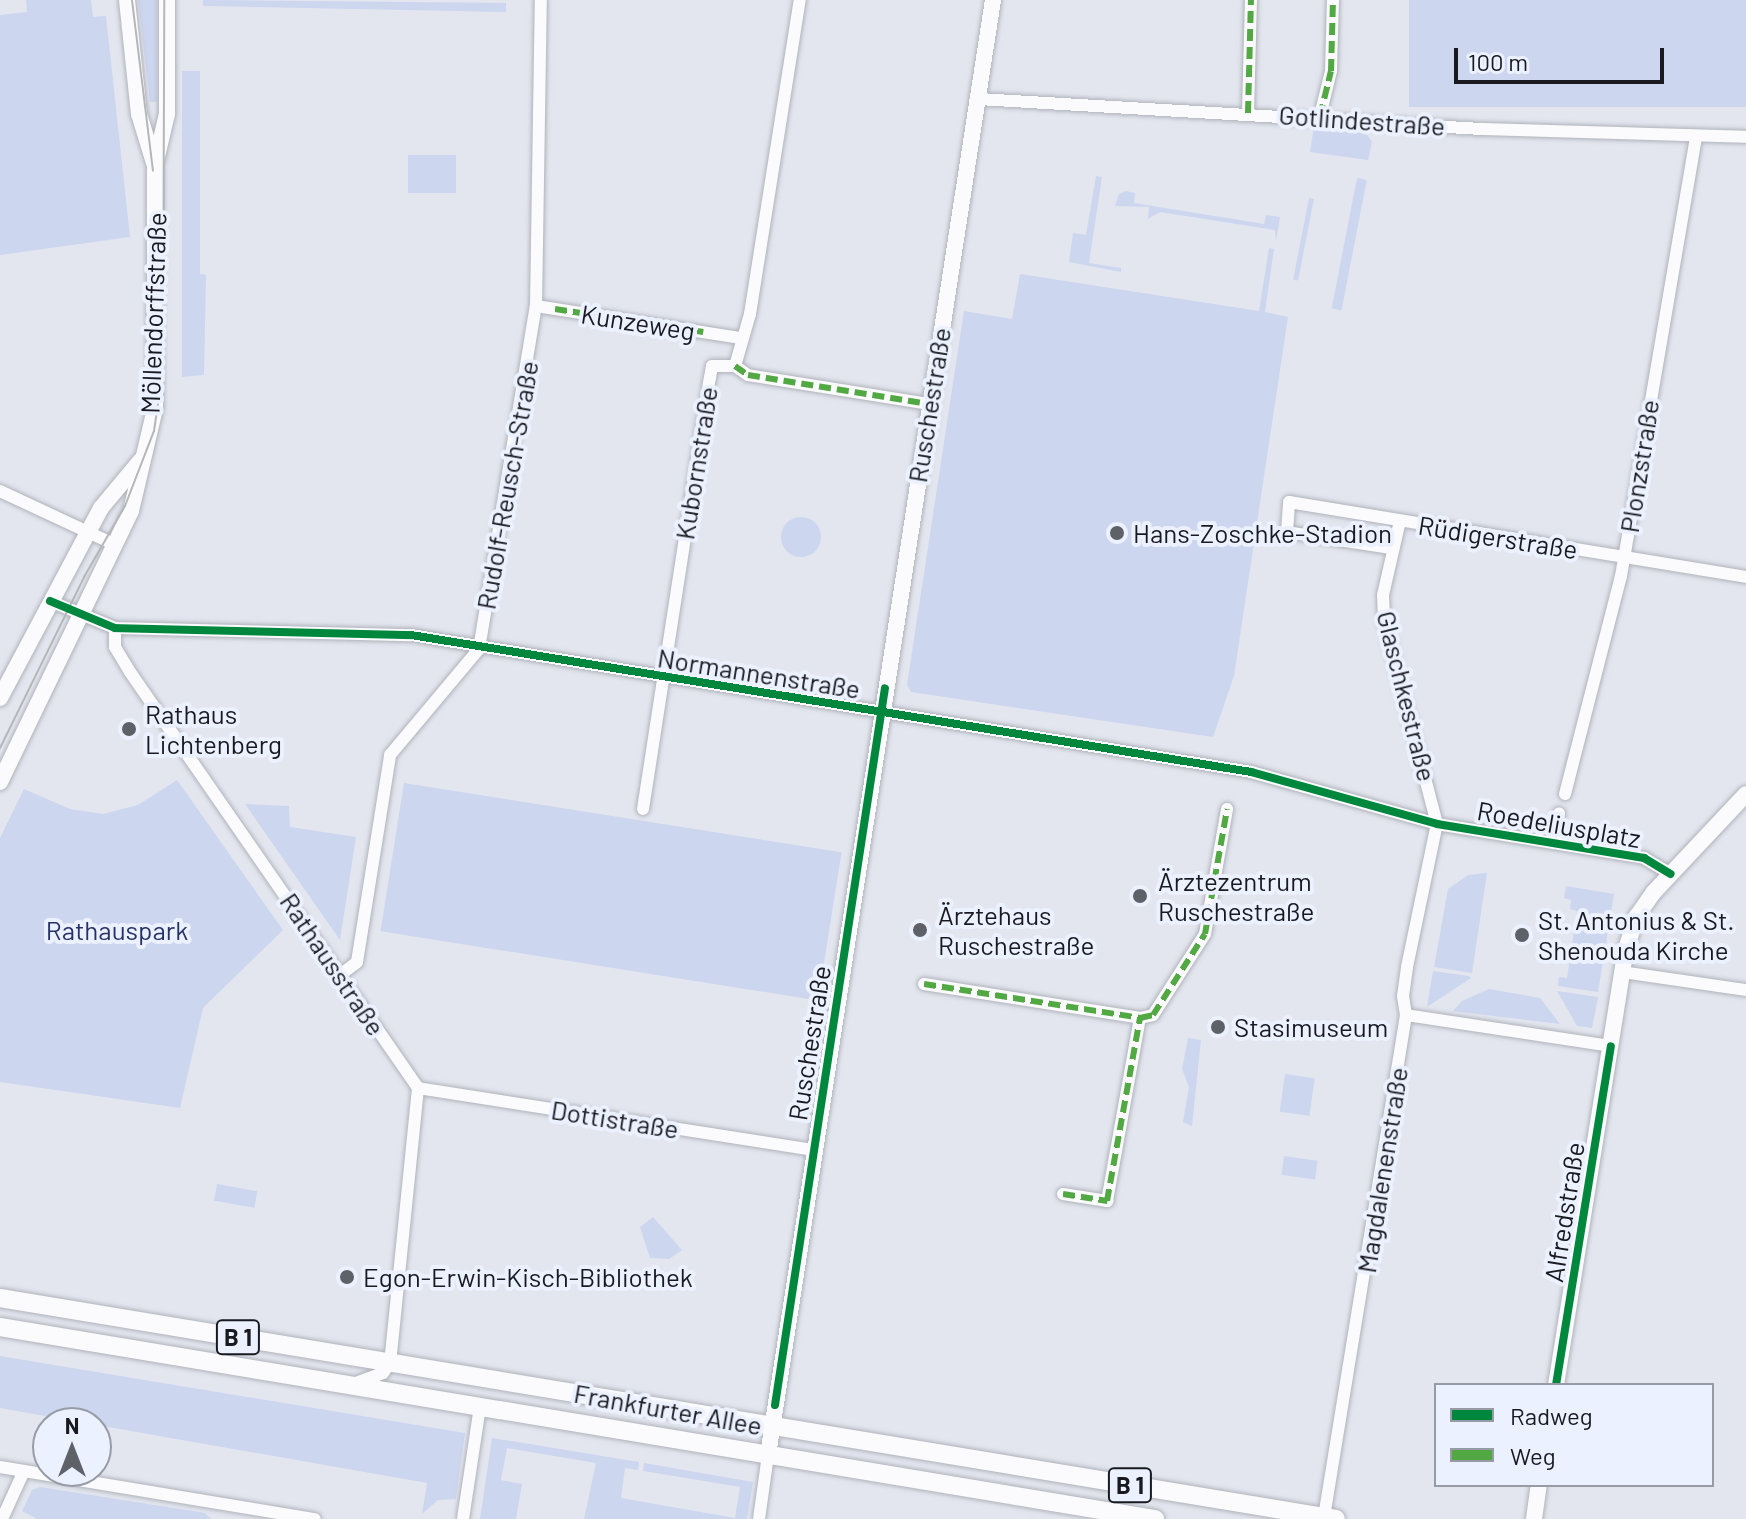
<!DOCTYPE html>
<meta charset="utf-8">
<style>
body{margin:0}
#map{position:relative;width:1746px;height:1519px;overflow:hidden;background:#e3e6ef;font-family:Barlow,sans-serif}
div>[style]{position:absolute}
.green>*{inset:0;background:#cdd6ef;transform-origin:0 0}
.round{border-radius:50%}
.roads{filter:drop-shadow(0 0 2px #b0b3ba) drop-shadow(0 0 2px #b0b3ba)}
.street>*{height:12px;margin:-6px;padding:0 6px;transform-origin:6px;border-radius:6px;background:#fbfbfd}
.secondary>*{height:16px;margin:-8px;padding:0 8px;transform-origin:8px;border-radius:8px;background:#fbfbfd}
.primary>*{height:18px;margin:-9px;padding:0 9px;transform-origin:9px;border-radius:9px;background:#fbfbfd}
.tram>*{height:2px;margin:-1px;padding:0 1px;transform-origin:1px;border-radius:1px;background:#b5b6b9}
.quiet>*{height:6px;margin-top:-3px;transform-origin:0;background:repeating-linear-gradient(90deg,#52a943 0 12px,transparent 0 18px)}
.cycleway>*{height:8px;margin:-4px;padding:0 4px;transform-origin:4px;border-radius:4px;background:#00873e}
.dots>*{width:22px;height:22px;translate:-50% -50%;box-sizing:border-box;border:4px solid #ecf1ff;border-radius:50%}
span{translate:-50% -50%;white-space:nowrap;text-align:center;line-height:1.15;-webkit-text-stroke:8px #ecf1ff;paint-order:stroke}
.shield-label span{padding:2px 6px;background:#ecf1ff;border:2px solid;border-radius:6px;-webkit-text-stroke-width:0}
.shield-label{font-size:24px;color:#181a20;font-weight:700}
.street-label{font-size:26px;color:#181a20}
.poi-label{font-size:26px;color:#181a20}
.left{translate:0 -50%;text-align:left}
.park-label{font-size:26px;color:#253267}
.legend{position:absolute;left:1434px;top:1383px;width:280px;height:104px;box-sizing:border-box;background:#ecf1ff;border:2px solid #979ba6;margin:0;padding:10px 14px;list-style:none;font-size:24px;color:#181a20}
.legend li{display:flex;align-items:center;gap:16px;height:40px}
.legend b{width:40px;border:2px solid #979ba6}
.north{position:absolute;left:32px;top:1407px;width:80px;height:80px;box-sizing:border-box;background:#ecf1ff;border:2px solid #979ba6;border-radius:50%;rotate:0deg;font-size:22px;font-weight:700;line-height:32px;text-align:center;color:#181a20}
.north::after{content:'';display:block;margin:auto;width:28px;height:36px;background:#5f6168;clip-path:polygon(50% 0,100% 100%,50% 72%,0 100%)}
.scale{position:absolute;left:1454px;top:48px;width:210px;height:36px;box-sizing:border-box;border:4px solid #181a20;border-top:0;padding-left:10px;font-size:24px;line-height:28px;white-space:nowrap;color:#181a20;-webkit-text-stroke:6px #ecf1ff;paint-order:stroke}
</style>
<div id="map">
<div class="green">
<div style="clip-path:polygon(26px 0,91px 0,93px 17px,106px 16px,130px 237px,0 255px,0 15px,27px 12px)"></div>
<div style="clip-path:polygon(138px 0,157px 0,157px 102px,150px 102px)"></div>
<div style="clip-path:polygon(203px 0,506px 3px,506px 12px,203px 6px)"></div>
<div style="left:1409px;top:0;width:337px;height:107px"></div>
<div style="clip-path:polygon(182px 71px,200px 71px,200px 274px,206px 275px,204px 375px,182px 377px)"></div>
<div style="clip-path:polygon(1314px 126px,1364px 130px,1372px 142px,1368px 160px,1310px 152px)"></div>
<div style="left:408px;top:155px;width:48px;height:38px"></div>
<div style="clip-path:polygon(1096px 176px,1102px 177px,1089px 263px,1121px 268px,1121px 272px,1069px 262px,1073px 233px,1086px 235px)"></div>
<div style="left:1357px;top:178px;width:10px;height:133px;rotate:11deg"></div>
<div style="clip-path:polygon(1126px 191px,1135px 193px,1134px 203px,1264px 224px,1266px 215px,1280px 217px,1276px 241px,1275px 230px,1160px 212px,1148px 219px,1149px 207px,1115px 206px,1119px 194px)"></div>
<div style="left:1309px;top:198px;width:5px;height:83px;rotate:11deg"></div>
<div style="clip-path:polygon(1269px 248px,1274px 249px,1265px 312px,1288px 317px,1234px 676px,1213px 737px,911px 692px,907px 685px,964px 311px,1012px 319px,1020px 274px,1259px 311px)"></div>
<div class="round" style="left:781px;top:517px;width:40px;height:40px"></div>
<div style="clip-path:polygon(177px 780px,283px 930px,203px 1008px,180px 1108px,0 1082px,0 838px,24px 789px,70px 809px,103px 814px,138px 805px)"></div>
<div style="left:404px;top:783px;width:443px;height:150px;rotate:9deg"></div>
<div style="clip-path:polygon(245px 804px,289px 806px,290px 827px,356px 837px,340px 940px)"></div>
<div style="clip-path:polygon(1487px 873px,1472px 973px,1434px 967px,1448px 889px,1468px 875px)"></div>
<div style="clip-path:polygon(1566px 886px,1614px 894px,1598px 992px,1558px 986px,1559px 977px,1567px 978px,1577px 911px,1570px 909px,1571px 900px,1564px 898px)"></div>
<div style="clip-path:polygon(1433px 971px,1469px 976px,1471px 978px,1427px 1007px)"></div>
<div style="clip-path:polygon(1489px 989px,1540px 998px,1560px 1024px,1453px 1011px,1462px 1001px)"></div>
<div style="clip-path:polygon(1557px 991px,1598px 997px,1592px 1028px,1577px 1026px)"></div>
<div style="clip-path:polygon(1188px 1038px,1201px 1040px,1192px 1126px,1183px 1122px,1189px 1087px,1182px 1069px)"></div>
<div style="left:1285px;top:1074px;width:30px;height:38px;rotate:8deg"></div>
<div style="left:1284px;top:1156px;width:34px;height:19px;rotate:8deg"></div>
<div style="left:217px;top:1184px;width:41px;height:17px;rotate:10deg"></div>
<div style="clip-path:polygon(653px 1217px,682px 1250px,669px 1259px,650px 1258px,640px 1227px)"></div>
<div style="clip-path:polygon(0 1356px,465px 1433px,456px 1499px,438px 1500px,422px 1514px,427px 1483px,0 1408px)"></div>
<div style="clip-path:polygon(492px 1438px,639px 1462px,638px 1470px,625px 1468px,621px 1498px,735px 1518px,740px 1487px,643px 1471px,644px 1463px,753px 1482px,747px 1519px,584px 1519px,596px 1463px,507px 1448px,501px 1480px,522px 1484px,516px 1519px,480px 1519px)"></div>
<div style="clip-path:polygon(40px 1487px,205px 1513px,211px 1519px,37px 1519px,22px 1511px,32px 1490px)"></div>
</div>
<div class="roads">
<div class="street">
<div style="left:979px;top:99px;width:503px;rotate:3.42deg"></div>
<div style="left:1481px;top:129px;width:265px;rotate:1.7deg"></div>
<div style="left:1248px;top:113px;width:113px;rotate:-88.5deg"></div>
<div style="left:1320px;top:116px;width:46px;rotate:-76.3deg"></div>
<div style="left:1331px;top:71px;width:71px;rotate:-88.4deg"></div>
<div style="left:536px;top:306px;width:206px;rotate:8.9deg"></div>
<div style="left:735px;top:366px;width:54px;rotate:-73.9deg"></div>
<div style="left:750px;top:314px;width:318px;rotate:-81deg"></div>
<div style="left:735px;top:366px;width:16px;rotate:35deg"></div>
<div style="left:748px;top:375px;width:183px;rotate:9.1deg"></div>
<div style="left:0;top:491px;width:128px;rotate:25deg"></div>
<div style="left:1391px;top:548px;width:105px;rotate:-171.3deg"></div>
<div style="left:1287px;top:532px;width:30px;rotate:-86deg"></div>
<div style="left:1289px;top:502px;width:463px;rotate:9.3deg"></div>
<div style="left:50px;top:601px;width:70px;rotate:22.6deg"></div>
<div style="left:115px;top:628px;width:296px;rotate:1.4deg"></div>
<div style="left:411px;top:635px;width:851px;rotate:9.26deg"></div>
<div style="left:1251px;top:772px;width:193px;rotate:15.6deg"></div>
<div style="left:1437px;top:824px;width:210px;rotate:9.3deg"></div>
<div style="left:1644px;top:858px;width:31px;rotate:31deg"></div>
<div style="left:115px;top:628px;width:19px;rotate:90deg"></div>
<div style="left:115px;top:647px;width:29px;rotate:59deg"></div>
<div style="left:130px;top:672px;width:506px;rotate:55.3deg"></div>
<div style="left:418px;top:1088px;width:276px;rotate:95.8deg"></div>
<div style="left:390px;top:1363px;width:12px;rotate:125deg"></div>
<div style="left:383px;top:1373px;width:33px;rotate:160deg"></div>
<div style="left:1565px;top:794px;width:225px;rotate:-75.6deg"></div>
<div style="left:1621px;top:576px;width:446px;rotate:-80.3deg"></div>
<div style="left:643px;top:809px;width:436px;rotate:-81.2deg"></div>
<div style="left:710px;top:378px;width:12px;rotate:-81deg"></div>
<div style="left:712px;top:366px;width:23px"></div>
<div style="left:1554px;top:842px;width:29px;rotate:-80deg"></div>
<div style="left:1622px;top:972px;width:125px;rotate:8.3deg"></div>
<div style="left:340px;top:975px;width:21px;rotate:-37deg"></div>
<div style="left:357px;top:962px;width:210px;rotate:-80.9deg"></div>
<div style="left:390px;top:755px;width:138px;rotate:-50deg"></div>
<div style="left:479px;top:649px;width:348px;rotate:-80.6deg"></div>
<div style="left:536px;top:306px;width:306px;rotate:-89.1deg"></div>
<div style="left:924px;top:984px;width:219px;rotate:8.9deg"></div>
<div style="left:1140px;top:1018px;width:13px;rotate:-13deg"></div>
<div style="left:1153px;top:1015px;width:96px;rotate:-57.3deg"></div>
<div style="left:1205px;top:934px;width:127px;rotate:-80deg"></div>
<div style="left:1406px;top:1015px;width:207px;rotate:8.6deg"></div>
<div style="left:418px;top:1088px;width:400px;rotate:8.9deg"></div>
<div style="left:1063px;top:1194px;width:45px;rotate:9deg"></div>
<div style="left:1107px;top:1201px;width:186px;rotate:-79.8deg"></div>
<div style="left:0;top:1467px;width:319px;rotate:9.4deg"></div>
<div style="left:1324px;top:1517px;width:509px;rotate:-80.72deg"></div>
<div style="left:1406px;top:1015px;width:19px;rotate:-99deg"></div>
<div style="left:1403px;top:996px;width:29px;rotate:-82deg"></div>
<div style="left:1407px;top:967px;width:146px;rotate:-78.2deg"></div>
<div style="left:1437px;top:824px;width:210px;rotate:-104.6deg"></div>
<div style="left:1384px;top:621px;width:26px;rotate:-92deg"></div>
<div style="left:1383px;top:595px;width:76px;rotate:-77.1deg"></div>
<div style="left:2px;top:1519px;width:53px;rotate:-65.4deg"></div>
<div style="left:463px;top:1519px;width:114px;rotate:-81.4deg"></div>
<div style="left:759px;top:1519px;width:65px;rotate:-82deg"></div>
</div>
<div class="secondary">
<div style="left:127px;top:0;width:115px;rotate:84deg"></div>
<div style="left:139px;top:114px;width:51px;rotate:73deg"></div>
<div style="left:0;top:698px;width:215px;rotate:-62deg"></div>
<div style="left:101px;top:508px;width:62px;rotate:-50.2deg"></div>
<div style="left:0;top:782px;width:301px;rotate:-64.2deg"></div>
<div style="left:131px;top:511px;width:105px;rotate:-76.8deg"></div>
<div style="left:155px;top:409px;width:244px;rotate:-90deg"></div>
<div style="left:155px;top:165px;width:52px;rotate:-76.8deg"></div>
<div style="left:167px;top:114px;width:114px;rotate:-90deg"></div>
<div style="left:1556px;top:1385px;width:442px;rotate:-80.9deg"></div>
<div style="left:1626px;top:949px;width:35px;rotate:-72deg"></div>
<div style="left:1637px;top:916px;width:29px;rotate:-55deg"></div>
<div style="left:1654px;top:892px;width:134px;rotate:-46.8deg"></div>
<div style="left:768px;top:1455px;width:1472px;rotate:-81.21deg"></div>
<div style="left:1534px;top:1519px;width:34px;rotate:-82deg"></div>
</div>
<div class="primary">
<div style="left:0;top:1298px;width:1354px;rotate:9.39deg"></div>
<div style="left:0;top:1327px;width:1171px;rotate:9.44deg"></div>
</div>
</div>
<div class="tram">
<div style="left:132px;top:0;width:172px;rotate:83deg"></div>
<div style="left:0;top:748px;width:191px;rotate:-63.8deg"></div>
<div style="left:84px;top:577px;width:82px;rotate:-60deg"></div>
<div style="left:125px;top:506px;width:80px;rotate:-68.9deg"></div>
<div style="left:154px;top:431px;width:62px;rotate:-81.6deg"></div>
<div style="left:163px;top:370px;width:370px;rotate:-89.8deg"></div>
</div>
<div class="quiet">
<div style="left:1248px;top:113px;width:113px;rotate:-88.5deg"></div>
<div style="left:1320px;top:116px;width:46px;rotate:-76.3deg"></div>
<div style="left:1331px;top:71px;width:71px;rotate:-88.4deg"></div>
<div style="left:555px;top:309px;width:150px;rotate:8.8deg"></div>
<div style="left:735px;top:366px;width:16px;rotate:35deg"></div>
<div style="left:748px;top:375px;width:183px;rotate:9.1deg"></div>
<div style="left:924px;top:984px;width:219px;rotate:8.9deg"></div>
<div style="left:1140px;top:1018px;width:13px;rotate:-13deg"></div>
<div style="left:1153px;top:1015px;width:96px;rotate:-57.3deg"></div>
<div style="left:1205px;top:934px;width:127px;rotate:-80deg"></div>
<div style="left:1063px;top:1194px;width:45px;rotate:9deg"></div>
<div style="left:1107px;top:1201px;width:186px;rotate:-79.8deg"></div>
</div>
<div class="cycleway">
<div style="left:50px;top:601px;width:70px;rotate:22.6deg"></div>
<div style="left:115px;top:628px;width:296px;rotate:1.4deg"></div>
<div style="left:411px;top:635px;width:851px;rotate:9.26deg"></div>
<div style="left:1251px;top:772px;width:193px;rotate:15.6deg"></div>
<div style="left:1437px;top:824px;width:210px;rotate:9.3deg"></div>
<div style="left:1644px;top:858px;width:31px;rotate:31deg"></div>
<div style="left:1556px;top:1385px;width:343px;rotate:-80.8deg"></div>
<div style="left:775px;top:1405px;width:725px;rotate:-81.28deg"></div>
</div>
<div class="dots">
<div style="left:1117px;top:533px;background:#5f6168"></div>
<div style="left:129px;top:729px;background:#5f6168"></div>
<div style="left:1140px;top:896px;background:#5f6168"></div>
<div style="left:920px;top:930px;background:#5f6168"></div>
<div style="left:1522px;top:935px;background:#5f6168"></div>
<div style="left:1218px;top:1027px;background:#5f6168"></div>
<div style="left:347px;top:1277px;background:#5f6168"></div>
</div>
<div class="shield-label">
<span style="left:238px;top:1337px">B 1</span>
<span style="left:1130px;top:1485px">B 1</span>
</div>
<div class="street-label">
<span style="left:1362px;top:120px;rotate:4deg">Gotlindestraße</span>
<span style="left:153px;top:313px;rotate:-88deg">Möllendorffstraße</span>
<span style="left:638px;top:322px;rotate:9deg">Kunzeweg</span>
<span style="left:929px;top:405px;rotate:-81deg">Ruschestraße</span>
<span style="left:696px;top:463px;rotate:-81deg">Kubornstraße</span>
<span style="left:1639px;top:466px;rotate:-81deg">Plonzstraße</span>
<span style="left:507px;top:485px;rotate:-80deg">Rudolf-Reusch-Straße</span>
<span style="left:1498px;top:537px;rotate:9deg">Rüdigerstraße</span>
<span style="left:759px;top:673px;rotate:9deg">Normannenstraße</span>
<span style="left:1407px;top:696px;rotate:76deg">Glaschkestraße</span>
<span style="left:1559px;top:824px;rotate:10deg">Roedeliusplatz</span>
<span style="left:333px;top:964px;rotate:56deg">Rathausstraße</span>
<span style="left:809px;top:1043px;rotate:-81deg">Ruschestraße</span>
<span style="left:615px;top:1119px;rotate:9deg">Dottistraße</span>
<span style="left:1382px;top:1170px;rotate:-81deg">Magdalenenstraße</span>
<span style="left:1564px;top:1212px;rotate:-81deg">Alfredstraße</span>
<span style="left:668px;top:1409px;rotate:10deg">Frankfurter Allee</span>
</div>
<div class="poi-label">
<span class="left" style="left:1133px;top:533px">Hans-Zoschke-Stadion</span>
<span class="left" style="left:145px;top:729px">Rathaus<br>Lichtenberg</span>
<span class="left" style="left:1158px;top:896px">Ärztezentrum<br>Ruschestraße</span>
<span class="left" style="left:938px;top:930px">Ärztehaus<br>Ruschestraße</span>
<span class="left" style="left:1538px;top:935px">St. Antonius &amp; St.<br>Shenouda Kirche</span>
<span class="left" style="left:1234px;top:1027px">Stasimuseum</span>
<span class="left" style="left:363px;top:1277px">Egon-Erwin-Kisch-Bibliothek</span>
</div>
<div class="park-label">
<span style="left:117px;top:930px">Rathauspark</span>
</div>
<ul class="legend">
<li><b style="height:10px;background:#00873e"></b>Radweg</li>
<li><b style="height:10px;background:#52a943"></b>Weg</li>
</ul>
<div class="north">N</div>
<div class="scale">100 m</div>
</div>
